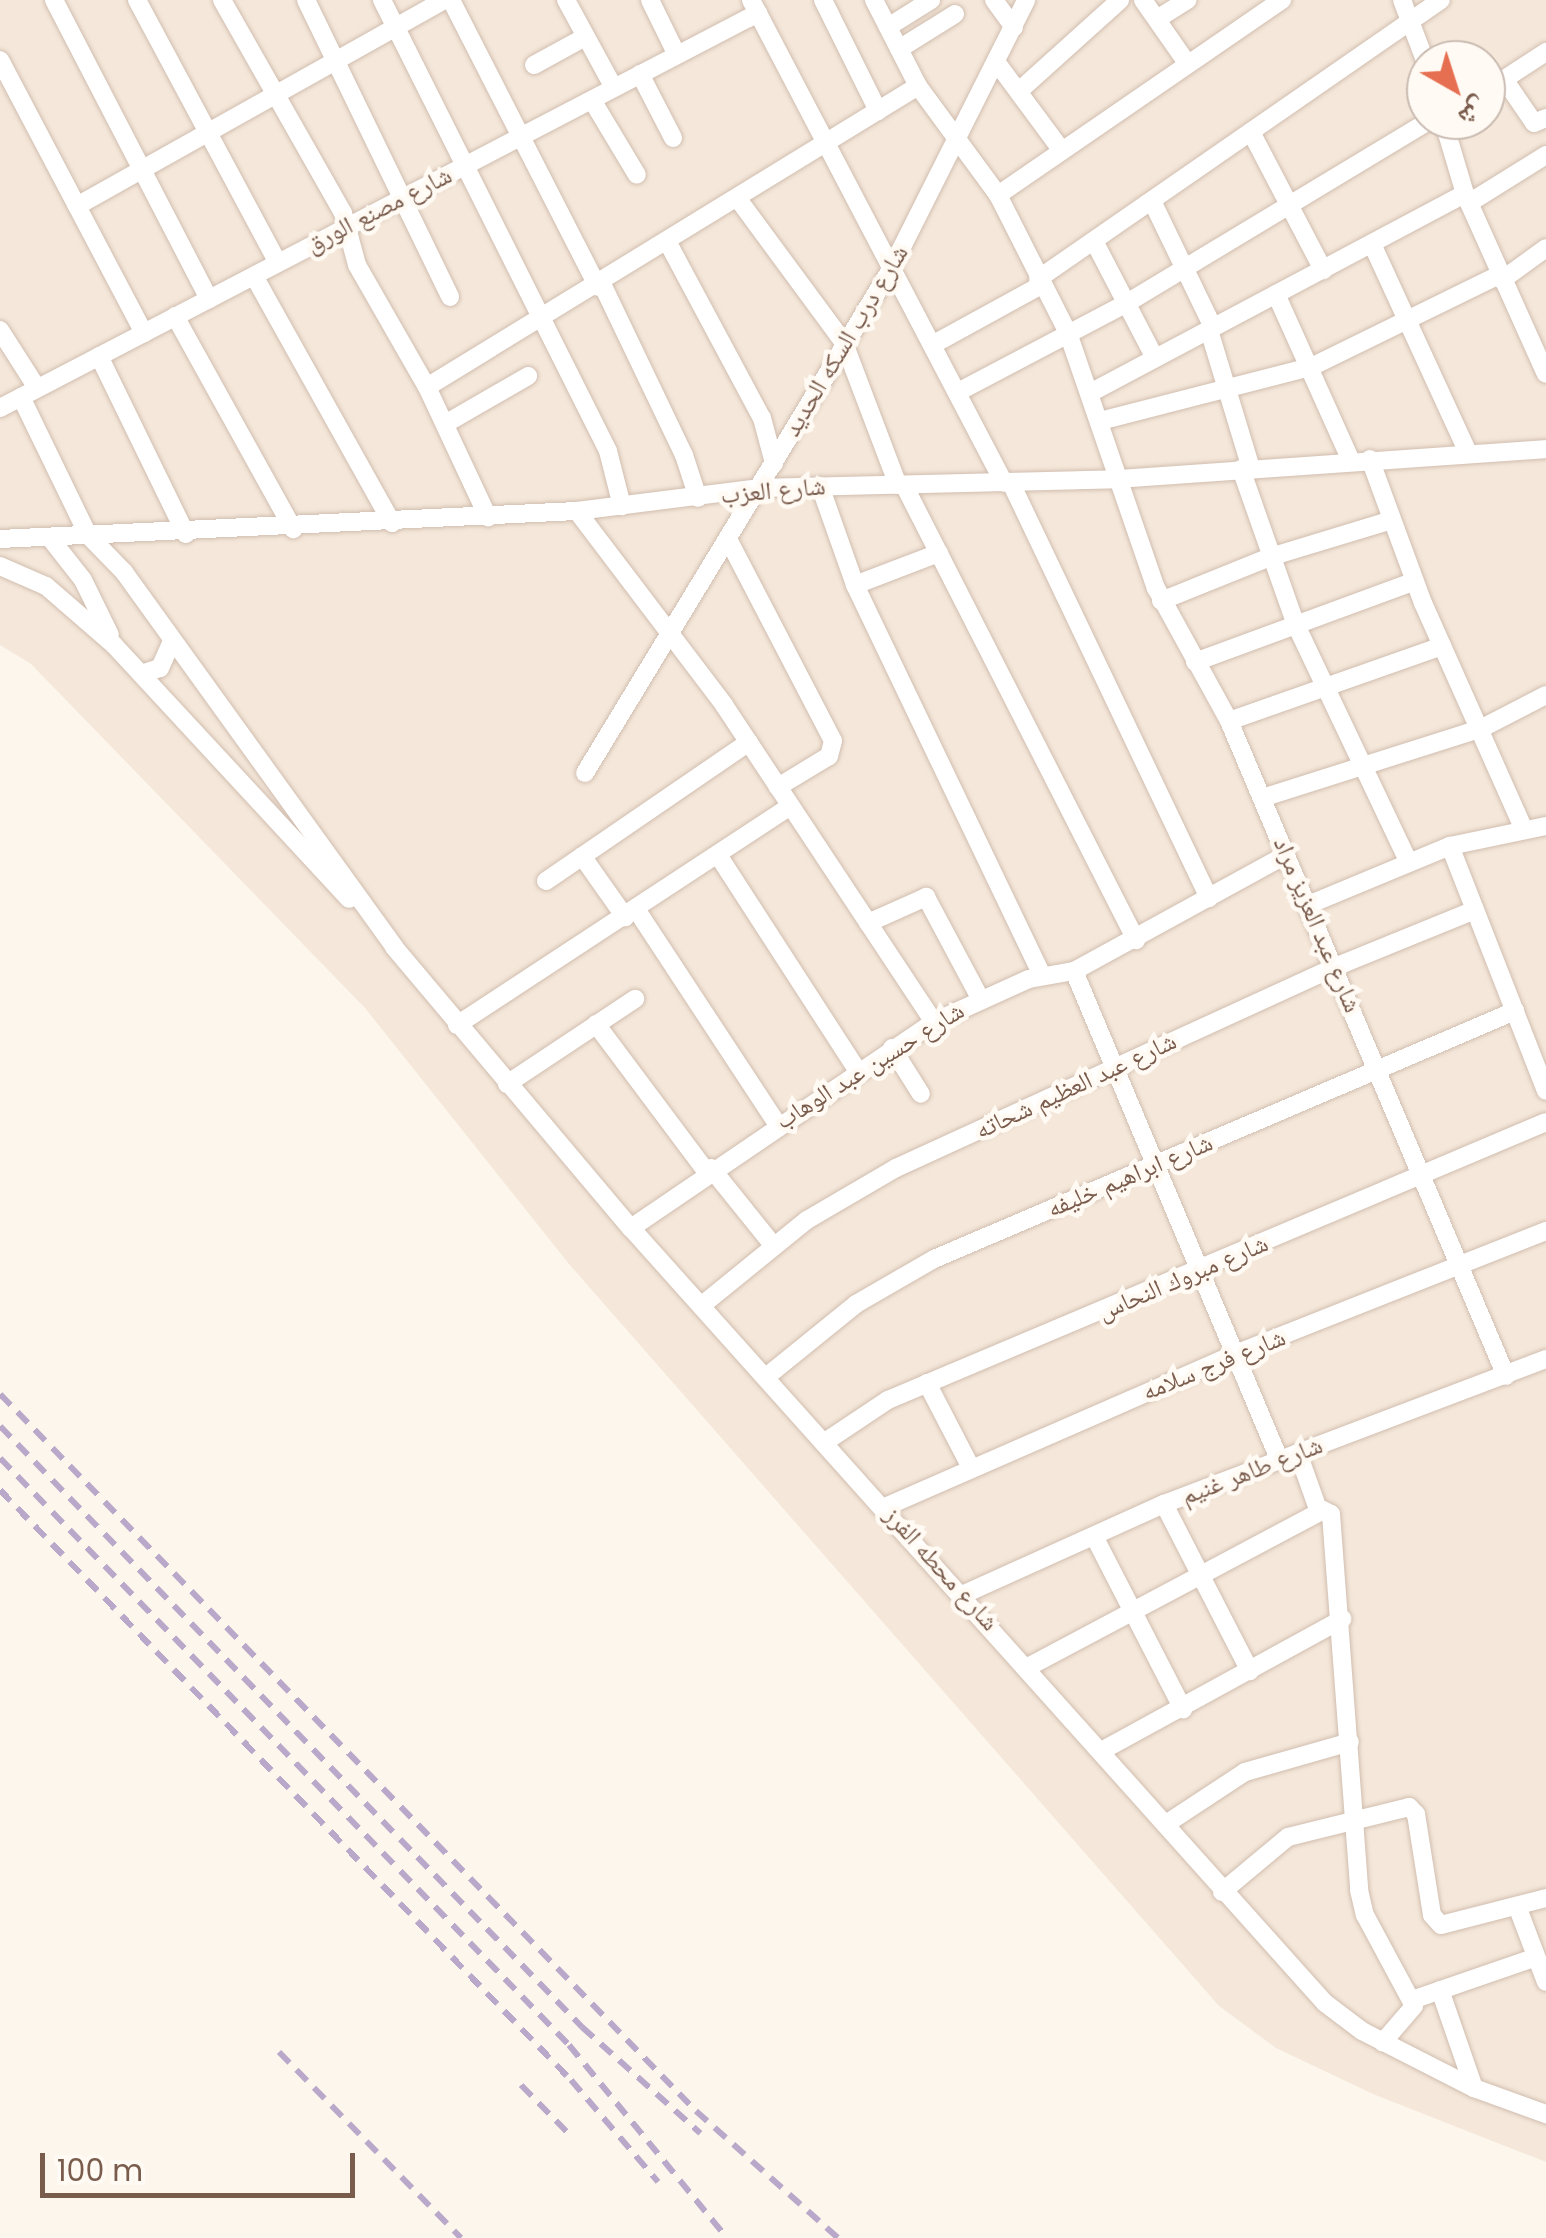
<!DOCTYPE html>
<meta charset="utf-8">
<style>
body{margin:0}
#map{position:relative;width:1546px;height:2238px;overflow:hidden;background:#fdf6ec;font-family:Poppins,"Noto Naskh Arabic",sans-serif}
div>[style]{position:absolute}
.residential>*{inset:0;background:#f5e8da}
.roads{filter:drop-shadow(0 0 2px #d1beb0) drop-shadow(0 0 2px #d1beb0)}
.minor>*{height:18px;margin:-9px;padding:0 9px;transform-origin:9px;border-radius:9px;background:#fff}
.rail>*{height:6px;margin-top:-3px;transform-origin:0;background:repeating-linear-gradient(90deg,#b9a8c9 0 15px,transparent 0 25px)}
span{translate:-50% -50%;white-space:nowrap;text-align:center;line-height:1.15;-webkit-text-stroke:9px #fffaf3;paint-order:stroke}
.street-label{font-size:25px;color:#7a5c4d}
.north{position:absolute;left:1406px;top:40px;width:100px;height:100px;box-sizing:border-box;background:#fffaf3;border:2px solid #cabbb1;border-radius:50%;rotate:141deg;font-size:28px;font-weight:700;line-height:40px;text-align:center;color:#7a5c4d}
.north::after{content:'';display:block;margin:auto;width:35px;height:45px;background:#e76f51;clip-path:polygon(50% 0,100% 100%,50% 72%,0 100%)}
.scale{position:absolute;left:40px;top:2153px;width:315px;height:45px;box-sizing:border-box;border:5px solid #7a5c4d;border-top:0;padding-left:12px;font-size:30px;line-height:35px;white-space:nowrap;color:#7a5c4d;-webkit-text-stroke:8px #fffaf3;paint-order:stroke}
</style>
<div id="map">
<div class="residential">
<div style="clip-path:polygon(evenodd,0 0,1546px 0,1546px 2162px,1373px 2094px,1276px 2048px,1219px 2006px,569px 1264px,365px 1008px,31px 664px,0 645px,0 0,1426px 60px,1486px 60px,1486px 120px,1426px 120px,1426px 60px)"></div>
</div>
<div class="roads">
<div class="minor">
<div style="left:54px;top:0;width:337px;rotate:62.6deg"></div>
<div style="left:137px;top:0;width:298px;rotate:61.8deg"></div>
<div style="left:222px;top:0;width:245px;rotate:60.4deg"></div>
<div style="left:343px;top:213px;width:54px;rotate:74.9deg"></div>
<div style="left:357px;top:265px;width:141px;rotate:60.2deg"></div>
<div style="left:427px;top:387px;width:144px;rotate:64.9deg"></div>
<div style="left:306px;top:0;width:330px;rotate:64.1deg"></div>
<div style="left:382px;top:0;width:504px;rotate:63.38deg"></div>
<div style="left:608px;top:451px;width:57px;rotate:75.7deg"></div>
<div style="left:451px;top:0;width:322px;rotate:62.9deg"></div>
<div style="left:566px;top:0;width:100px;rotate:61.4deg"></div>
<div style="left:650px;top:0;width:61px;rotate:63.9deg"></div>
<div style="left:751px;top:0;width:545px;rotate:62.35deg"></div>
<div style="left:823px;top:0;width:124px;rotate:63.6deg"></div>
<div style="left:874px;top:0;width:97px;rotate:62.9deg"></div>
<div style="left:918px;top:86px;width:135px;rotate:53.7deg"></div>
<div style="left:998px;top:195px;width:155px;rotate:63.1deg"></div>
<div style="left:1068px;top:333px;width:270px;rotate:71deg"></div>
<div style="left:1156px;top:588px;width:152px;rotate:61.2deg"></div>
<div style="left:1229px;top:721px;width:711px;rotate:67.08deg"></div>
<div style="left:994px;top:0;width:34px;rotate:54deg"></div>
<div style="left:1143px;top:0;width:77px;rotate:55.1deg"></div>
<div style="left:1402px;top:0;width:67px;rotate:69.1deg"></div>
<div style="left:1157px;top:19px;width:36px;rotate:-32deg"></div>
<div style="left:888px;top:27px;width:51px;rotate:-32.1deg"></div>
<div style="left:899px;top:49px;width:66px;rotate:-32deg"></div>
<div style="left:0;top:60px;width:309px;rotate:62.2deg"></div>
<div style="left:997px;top:63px;width:109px;rotate:53.5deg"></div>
<div style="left:534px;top:65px;width:58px;rotate:-28.8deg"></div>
<div style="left:640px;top:74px;width:72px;rotate:62.7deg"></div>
<div style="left:1504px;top:79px;width:53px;rotate:55.7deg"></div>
<div style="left:1534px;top:123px;width:13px;rotate:-23deg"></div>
<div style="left:1019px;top:91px;width:136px;rotate:-42deg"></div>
<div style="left:1486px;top:91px;width:72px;rotate:-33deg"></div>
<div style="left:592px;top:100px;width:87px;rotate:59deg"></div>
<div style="left:1443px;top:120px;width:77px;rotate:73.4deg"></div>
<div style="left:1465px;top:194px;width:197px;rotate:65.8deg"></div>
<div style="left:1251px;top:132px;width:156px;rotate:62.4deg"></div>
<div style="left:998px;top:195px;width:345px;rotate:-34.5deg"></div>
<div style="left:738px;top:199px;width:179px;rotate:53.6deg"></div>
<div style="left:844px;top:343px;width:152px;rotate:69.2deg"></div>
<div style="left:1152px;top:201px;width:140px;rotate:64.2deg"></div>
<div style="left:1469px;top:203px;width:91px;rotate:-31.9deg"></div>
<div style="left:77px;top:206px;width:421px;rotate:-29.3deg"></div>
<div style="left:1094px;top:241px;width:132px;rotate:62.5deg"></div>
<div style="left:668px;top:243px;width:199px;rotate:61.8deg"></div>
<div style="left:762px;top:418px;width:47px;rotate:75.1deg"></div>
<div style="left:1372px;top:244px;width:230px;rotate:65.3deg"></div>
<div style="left:254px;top:276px;width:283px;rotate:60.8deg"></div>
<div style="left:1038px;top:279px;width:490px;rotate:-34.7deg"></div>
<div style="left:1502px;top:280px;width:54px;rotate:-36deg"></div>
<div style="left:602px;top:284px;width:190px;rotate:64.4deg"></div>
<div style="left:684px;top:455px;width:45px;rotate:72deg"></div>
<div style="left:1276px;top:294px;width:183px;rotate:65.8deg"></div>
<div style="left:175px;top:316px;width:244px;rotate:61deg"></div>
<div style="left:0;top:330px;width:69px;rotate:57.5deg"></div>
<div style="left:1209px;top:330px;width:144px;rotate:73.1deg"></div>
<div style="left:932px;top:345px;width:124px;rotate:-28.8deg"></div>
<div style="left:99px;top:356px;width:198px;rotate:64deg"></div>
<div style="left:427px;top:387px;width:576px;rotate:-31.51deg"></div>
<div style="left:958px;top:392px;width:191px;rotate:-27.8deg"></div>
<div style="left:1127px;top:303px;width:354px;rotate:-31.1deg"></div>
<div style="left:1090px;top:393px;width:425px;rotate:-28deg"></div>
<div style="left:21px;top:397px;width:153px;rotate:64.1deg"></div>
<div style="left:88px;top:535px;width:52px;rotate:45.8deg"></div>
<div style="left:124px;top:572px;width:462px;rotate:54.2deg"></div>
<div style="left:394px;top:947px;width:368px;rotate:49.9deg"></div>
<div style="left:631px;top:1228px;width:1040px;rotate:48.16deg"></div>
<div style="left:1325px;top:2003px;width:46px;rotate:37.1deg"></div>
<div style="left:1362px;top:2031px;width:126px;rotate:27deg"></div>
<div style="left:1474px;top:2088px;width:77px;rotate:19.9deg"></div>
<div style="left:0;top:408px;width:855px;rotate:-27.52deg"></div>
<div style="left:1100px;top:421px;width:218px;rotate:-14.4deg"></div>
<div style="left:1311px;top:367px;width:209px;rotate:-26.1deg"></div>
<div style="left:445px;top:424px;width:96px;rotate:-30deg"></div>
<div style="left:1370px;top:459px;width:153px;rotate:69.8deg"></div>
<div style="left:1423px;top:603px;width:248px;rotate:66deg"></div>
<div style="left:1241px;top:469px;width:165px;rotate:70.6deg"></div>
<div style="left:1296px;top:625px;width:263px;rotate:64.6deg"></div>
<div style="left:1011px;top:483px;width:460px;rotate:64.5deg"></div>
<div style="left:904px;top:485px;width:511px;rotate:62.98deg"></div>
<div style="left:820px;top:486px;width:105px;rotate:70.5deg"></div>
<div style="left:855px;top:585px;width:433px;rotate:64.4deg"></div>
<div style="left:577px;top:511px;width:243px;rotate:52.8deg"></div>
<div style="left:724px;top:705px;width:380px;rotate:56.5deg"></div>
<div style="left:50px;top:538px;width:53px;rotate:51.8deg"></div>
<div style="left:83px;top:580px;width:61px;rotate:63.9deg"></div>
<div style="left:0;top:539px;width:578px;rotate:-2.78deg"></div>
<div style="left:577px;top:511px;width:183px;rotate:-7.2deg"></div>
<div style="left:759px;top:488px;width:359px;rotate:-1.4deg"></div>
<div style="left:1118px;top:479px;width:429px;rotate:-4deg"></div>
<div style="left:729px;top:541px;width:225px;rotate:62.5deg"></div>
<div style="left:833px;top:741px;width:16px;rotate:105deg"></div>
<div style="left:829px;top:756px;width:60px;rotate:148.7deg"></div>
<div style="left:0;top:566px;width:50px;rotate:23.5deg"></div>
<div style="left:46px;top:586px;width:90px;rotate:40.9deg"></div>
<div style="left:114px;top:645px;width:346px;rotate:47.2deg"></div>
<div style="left:855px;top:585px;width:90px;rotate:-20.9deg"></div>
<div style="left:1161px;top:601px;width:118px;rotate:-22deg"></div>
<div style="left:1270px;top:557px;width:127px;rotate:-16.9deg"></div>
<div style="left:1195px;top:662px;width:234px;rotate:-20.2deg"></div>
<div style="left:141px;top:674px;width:20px;rotate:-18deg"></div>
<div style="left:160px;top:668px;width:30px;rotate:-66deg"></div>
<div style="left:1229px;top:721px;width:226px;rotate:-19.4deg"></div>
<div style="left:585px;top:773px;width:590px;rotate:-58.74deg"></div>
<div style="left:891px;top:269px;width:301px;rotate:-63.3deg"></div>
<div style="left:1262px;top:798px;width:229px;rotate:-17.6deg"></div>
<div style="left:1480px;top:729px;width:74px;rotate:-27.3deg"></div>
<div style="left:1450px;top:846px;width:263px;rotate:68.6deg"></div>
<div style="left:718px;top:855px;width:256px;rotate:57.1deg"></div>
<div style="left:582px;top:856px;width:75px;rotate:54.8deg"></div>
<div style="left:546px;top:881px;width:246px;rotate:-34.4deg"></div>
<div style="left:1308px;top:905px;width:154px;rotate:-22.6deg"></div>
<div style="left:1450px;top:846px;width:98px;rotate:-11.8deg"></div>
<div style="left:636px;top:909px;width:257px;rotate:56.7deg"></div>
<div style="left:868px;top:923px;width:64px;rotate:-24.1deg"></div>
<div style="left:926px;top:897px;width:115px;rotate:61.9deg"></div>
<div style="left:1074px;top:971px;width:529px;rotate:67.21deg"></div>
<div style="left:596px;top:1024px;width:184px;rotate:53.2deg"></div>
<div style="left:457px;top:1025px;width:399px;rotate:-33.3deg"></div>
<div style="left:892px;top:1048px;width:54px;rotate:57.8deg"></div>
<div style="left:507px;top:1084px;width:154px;rotate:-33.6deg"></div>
<div style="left:711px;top:1168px;width:99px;rotate:51.2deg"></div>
<div style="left:631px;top:1228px;width:366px;rotate:-34.2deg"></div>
<div style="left:934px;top:1022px;width:104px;rotate:-24.4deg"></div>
<div style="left:1029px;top:979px;width:46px;rotate:-10.1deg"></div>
<div style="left:1074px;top:971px;width:242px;rotate:-28.7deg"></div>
<div style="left:701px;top:1306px;width:136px;rotate:-39.1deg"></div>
<div style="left:807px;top:1220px;width:103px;rotate:-30.3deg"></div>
<div style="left:896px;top:1168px;width:483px;rotate:-24.6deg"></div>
<div style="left:1335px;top:967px;width:151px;rotate:-22.2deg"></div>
<div style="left:766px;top:1377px;width:116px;rotate:-39deg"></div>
<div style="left:856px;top:1304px;width:90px;rotate:-30deg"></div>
<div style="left:934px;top:1259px;width:632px;rotate:-23.12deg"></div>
<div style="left:927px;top:1383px;width:96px;rotate:62.6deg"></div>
<div style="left:825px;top:1442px;width:76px;rotate:-33.7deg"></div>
<div style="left:888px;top:1400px;width:714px;rotate:-22.9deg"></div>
<div style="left:1298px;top:1453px;width:63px;rotate:70.4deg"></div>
<div style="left:1164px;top:1504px;width:188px;rotate:62.8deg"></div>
<div style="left:885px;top:1507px;width:382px;rotate:-23.6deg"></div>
<div style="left:1235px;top:1354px;width:334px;rotate:-21.6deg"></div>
<div style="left:1094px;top:1536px;width:195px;rotate:62.8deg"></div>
<div style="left:962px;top:1595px;width:222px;rotate:-24.3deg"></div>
<div style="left:1164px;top:1504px;width:409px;rotate:-20.8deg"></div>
<div style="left:1028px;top:1667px;width:334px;rotate:-28deg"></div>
<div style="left:1323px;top:1510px;width:9px;rotate:27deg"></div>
<div style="left:1331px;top:1514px;width:377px;rotate:85.7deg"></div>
<div style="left:1359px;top:1890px;width:26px;rotate:77deg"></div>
<div style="left:1365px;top:1915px;width:103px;rotate:61.7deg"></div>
<div style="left:1414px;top:2006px;width:48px;rotate:130.7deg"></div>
<div style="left:1103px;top:1750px;width:273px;rotate:-28.7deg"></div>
<div style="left:1166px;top:1824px;width:95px;rotate:-33.4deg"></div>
<div style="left:1245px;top:1772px;width:109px;rotate:-15.9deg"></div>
<div style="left:1222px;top:1892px;width:86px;rotate:-39.8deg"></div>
<div style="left:1288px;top:1837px;width:125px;rotate:-13.9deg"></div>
<div style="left:1409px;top:1807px;width:10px;rotate:45deg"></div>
<div style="left:1416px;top:1814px;width:102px;rotate:81deg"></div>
<div style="left:1432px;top:1915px;width:13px;rotate:48deg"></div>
<div style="left:1441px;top:1925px;width:108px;rotate:-14.4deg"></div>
<div style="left:1517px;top:1906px;width:81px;rotate:69.1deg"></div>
<div style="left:1440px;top:1990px;width:104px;rotate:70.9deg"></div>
<div style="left:1412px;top:2000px;width:131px;rotate:-19.1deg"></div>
</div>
</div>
<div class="rail">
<div style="left:0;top:1394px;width:999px;rotate:45.85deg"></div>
<div style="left:696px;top:2111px;width:191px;rotate:41.8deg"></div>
<div style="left:0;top:1426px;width:837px;rotate:45.92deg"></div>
<div style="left:582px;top:2027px;width:159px;rotate:41.9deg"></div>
<div style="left:0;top:1458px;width:818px;rotate:45.89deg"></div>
<div style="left:569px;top:2045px;width:249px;rotate:50.7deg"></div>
<div style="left:0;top:1490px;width:821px;rotate:45.94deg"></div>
<div style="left:571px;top:2080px;width:134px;rotate:49.5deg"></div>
<div style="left:279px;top:2052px;width:260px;rotate:45.6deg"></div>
<div style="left:521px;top:2085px;width:71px;rotate:45.6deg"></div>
</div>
<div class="street-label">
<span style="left:379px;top:210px;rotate:-27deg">شارع مصنع الورق</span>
<span style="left:846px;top:341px;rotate:-59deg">شارع درب السكه الحديد</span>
<span style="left:773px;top:491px;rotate:-5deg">شارع العزب</span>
<span style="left:1317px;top:925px;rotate:67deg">شارع عبد العزيز مراد</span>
<span style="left:870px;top:1066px;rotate:-32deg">شارع حسين عبد الوهاب</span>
<span style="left:1076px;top:1086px;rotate:-25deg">شارع عبد العظيم شحاته</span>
<span style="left:1130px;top:1176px;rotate:-23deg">شارع ابراهيم خليفه</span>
<span style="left:1183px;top:1278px;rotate:-23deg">شارع مبروك النحاس</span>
<span style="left:1214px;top:1365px;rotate:-22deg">شارع فرج سلامه</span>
<span style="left:1252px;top:1471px;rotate:-21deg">شارع طاهر غنيم</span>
<span style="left:941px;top:1569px;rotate:48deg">شارع محطه الفرز</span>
</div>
<div class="north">ش</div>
<div class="scale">100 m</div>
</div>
